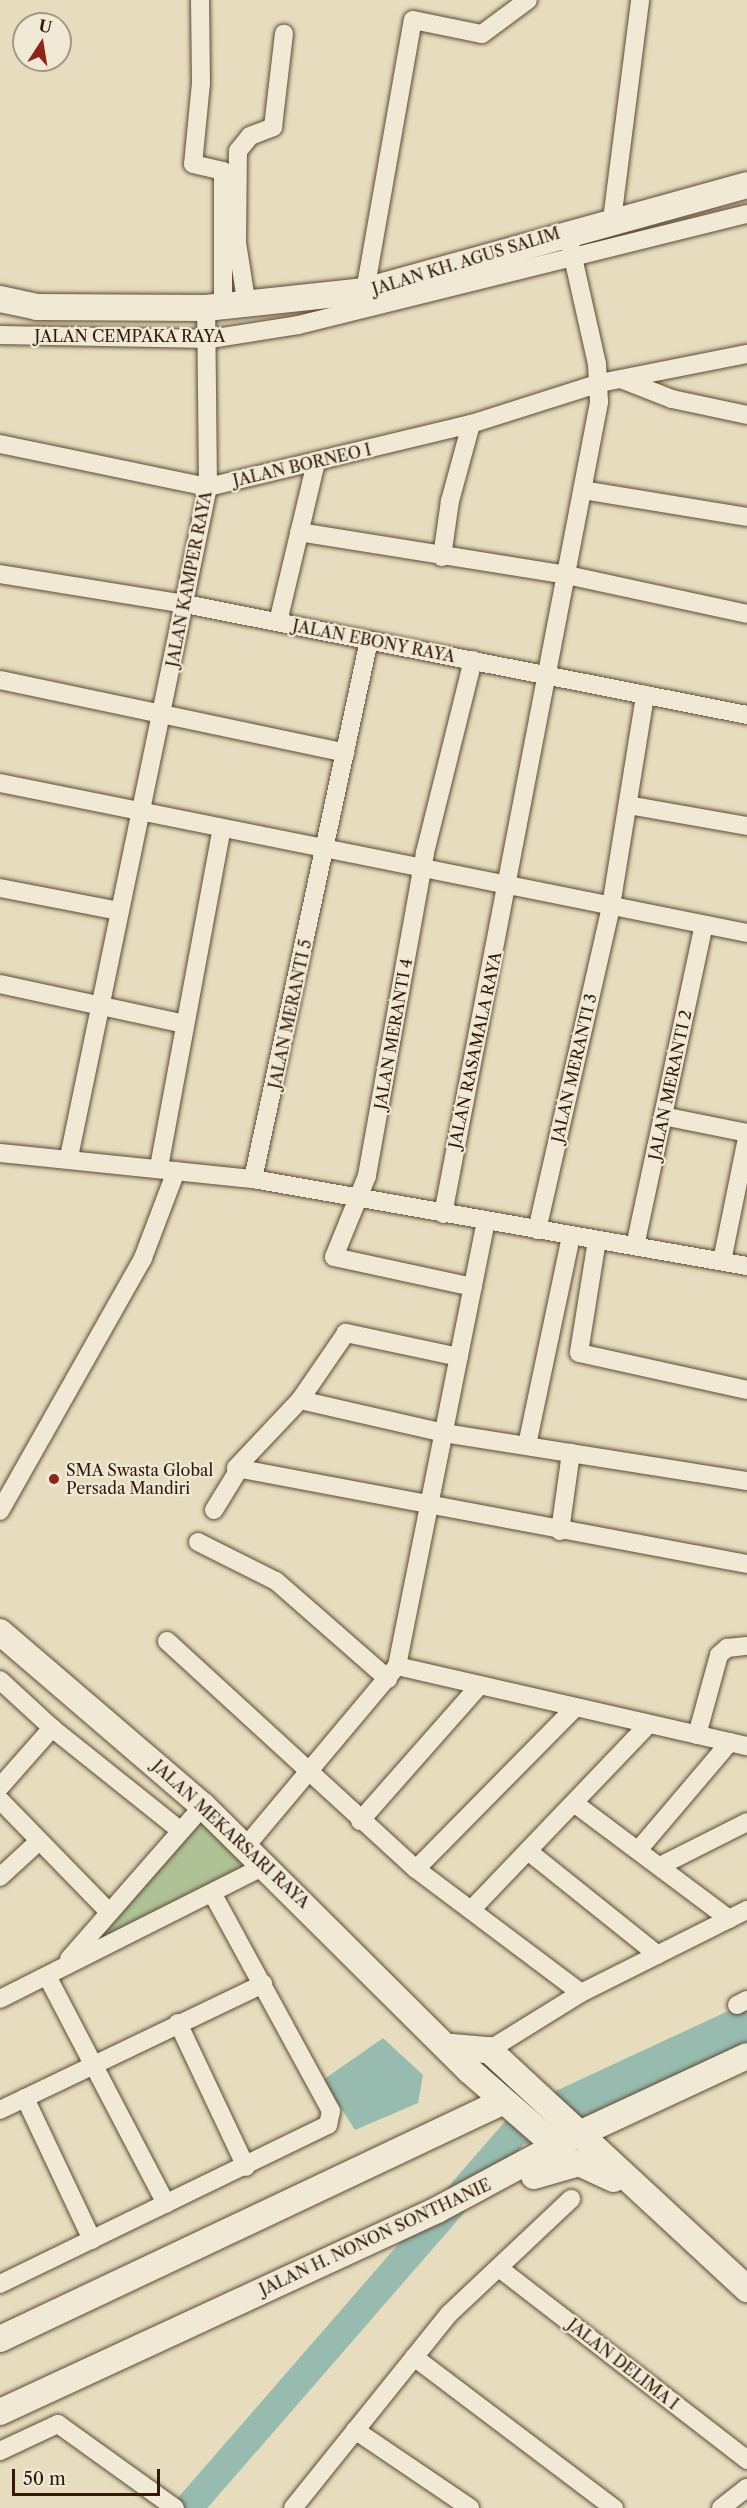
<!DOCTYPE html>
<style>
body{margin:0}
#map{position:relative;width:747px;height:2508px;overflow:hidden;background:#e7ddbe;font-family:"Libre Caslon Text",serif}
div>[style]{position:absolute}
.green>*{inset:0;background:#afc296}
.water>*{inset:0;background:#97bcaf;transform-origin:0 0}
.river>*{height:36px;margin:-18px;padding:0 18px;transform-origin:18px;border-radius:18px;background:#97bcaf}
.roads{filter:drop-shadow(0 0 2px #5e4a34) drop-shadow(0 0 2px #5e4a34)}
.street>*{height:18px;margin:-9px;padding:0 9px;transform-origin:9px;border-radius:9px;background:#efe9d5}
.secondary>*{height:26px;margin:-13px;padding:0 13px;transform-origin:13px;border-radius:13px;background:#efe9d5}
.dots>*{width:16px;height:16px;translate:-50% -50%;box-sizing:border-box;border:3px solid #efe9d5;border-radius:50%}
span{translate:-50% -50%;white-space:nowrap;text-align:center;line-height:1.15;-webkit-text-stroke:4.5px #efe9d5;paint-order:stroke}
.street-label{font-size:16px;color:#311906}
.poi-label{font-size:16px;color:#311906}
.left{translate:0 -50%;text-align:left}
.north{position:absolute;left:12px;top:12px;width:60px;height:60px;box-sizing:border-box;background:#efe9d5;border:2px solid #a39682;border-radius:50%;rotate:12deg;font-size:16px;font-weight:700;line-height:24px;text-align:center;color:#311906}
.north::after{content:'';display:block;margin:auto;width:21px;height:27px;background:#8f2418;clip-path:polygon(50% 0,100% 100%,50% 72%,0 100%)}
.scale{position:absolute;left:12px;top:2469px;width:148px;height:27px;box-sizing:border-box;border:3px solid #311906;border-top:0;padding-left:8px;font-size:18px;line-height:21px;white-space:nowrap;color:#311906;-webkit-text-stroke:4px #efe9d5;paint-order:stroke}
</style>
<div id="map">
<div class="green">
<div style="clip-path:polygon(203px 1806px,266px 1865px,64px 1965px)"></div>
</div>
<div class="water">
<div style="clip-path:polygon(383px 2038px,423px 2075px,418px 2103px,355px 2130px,323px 2080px)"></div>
<div style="left:508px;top:2118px;width:29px;height:562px;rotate:41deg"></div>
</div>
<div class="river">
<div style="left:523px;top:2126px;width:247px;rotate:-24.9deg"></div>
</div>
<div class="roads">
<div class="street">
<div style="left:200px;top:0;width:83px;rotate:89.3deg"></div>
<div style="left:201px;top:83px;width:81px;rotate:95.6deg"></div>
<div style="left:193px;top:164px;width:31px;rotate:13deg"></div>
<div style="left:223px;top:171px;width:136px;rotate:90deg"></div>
<div style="left:612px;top:220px;width:222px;rotate:-82.7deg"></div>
<div style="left:365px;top:291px;width:275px;rotate:-80deg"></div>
<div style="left:413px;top:20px;width:70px;rotate:11.5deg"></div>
<div style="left:482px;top:34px;width:57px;rotate:-36.5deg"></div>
<div style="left:247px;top:306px;width:64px;rotate:-99deg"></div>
<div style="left:237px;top:243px;width:92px;rotate:-89.4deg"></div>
<div style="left:238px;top:151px;width:19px;rotate:-51deg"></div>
<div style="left:250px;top:136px;width:25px;rotate:-21deg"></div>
<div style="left:273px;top:127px;width:94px;rotate:-83.3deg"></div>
<div style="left:0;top:335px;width:210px;rotate:1.1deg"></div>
<div style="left:210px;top:339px;width:89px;rotate:-9deg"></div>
<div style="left:298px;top:325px;width:463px;rotate:-13.9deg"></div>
<div style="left:621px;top:379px;width:55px;rotate:21.4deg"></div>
<div style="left:672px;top:399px;width:77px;rotate:12deg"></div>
<div style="left:0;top:444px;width:212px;rotate:11.7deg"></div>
<div style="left:208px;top:487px;width:270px;rotate:-13.5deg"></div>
<div style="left:471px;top:424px;width:135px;rotate:-17.6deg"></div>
<div style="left:600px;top:383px;width:150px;rotate:-11.2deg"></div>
<div style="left:583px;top:490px;width:166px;rotate:9.3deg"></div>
<div style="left:299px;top:532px;width:271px;rotate:9.1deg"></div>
<div style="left:567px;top:575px;width:184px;rotate:12.2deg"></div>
<div style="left:442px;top:557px;width:57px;rotate:-81.9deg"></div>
<div style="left:450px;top:501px;width:80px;rotate:-74.7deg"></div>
<div style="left:0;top:574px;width:187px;rotate:9.2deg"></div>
<div style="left:185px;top:604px;width:573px;rotate:11.17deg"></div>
<div style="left:278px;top:622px;width:164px;rotate:-76.6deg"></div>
<div style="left:473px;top:660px;width:199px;rotate:104deg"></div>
<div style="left:425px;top:853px;width:328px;rotate:100.2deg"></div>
<div style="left:367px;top:1176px;width:87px;rotate:112.2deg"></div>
<div style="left:334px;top:1257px;width:142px;rotate:12.2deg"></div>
<div style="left:0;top:680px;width:353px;rotate:11.9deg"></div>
<div style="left:0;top:783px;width:762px;rotate:11.35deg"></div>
<div style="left:628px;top:805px;width:121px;rotate:10deg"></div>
<div style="left:0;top:888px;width:122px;rotate:10.9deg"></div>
<div style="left:0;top:984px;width:189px;rotate:12.2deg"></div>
<div style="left:663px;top:1116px;width:86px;rotate:11.4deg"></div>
<div style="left:0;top:1153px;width:254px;rotate:5.9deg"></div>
<div style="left:253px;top:1179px;width:502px;rotate:9.99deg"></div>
<div style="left:69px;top:1157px;width:684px;rotate:-78.28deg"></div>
<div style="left:208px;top:487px;width:179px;rotate:-90.6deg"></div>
<div style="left:159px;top:1167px;width:345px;rotate:-79.5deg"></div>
<div style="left:253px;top:1179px;width:551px;rotate:-77.85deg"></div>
<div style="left:443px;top:1214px;width:827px;rotate:-79.12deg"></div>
<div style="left:599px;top:402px;width:38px;rotate:-93deg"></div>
<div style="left:597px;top:364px;width:136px;rotate:-102.7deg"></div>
<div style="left:537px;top:1230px;width:332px;rotate:-77.1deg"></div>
<div style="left:611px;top:906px;width:214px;rotate:-80.8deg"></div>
<div style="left:597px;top:1240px;width:114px;rotate:99.1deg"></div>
<div style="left:579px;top:1353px;width:172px;rotate:12.4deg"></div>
<div style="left:635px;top:1246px;width:328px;rotate:-77.9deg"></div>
<div style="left:722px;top:1261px;width:126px;rotate:-78.5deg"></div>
<div style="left:459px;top:1357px;width:116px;rotate:-168deg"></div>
<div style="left:346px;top:1333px;width:81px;rotate:124.5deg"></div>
<div style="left:300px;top:1400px;width:93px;rotate:133.3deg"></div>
<div style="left:236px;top:1468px;width:520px;rotate:10.64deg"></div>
<div style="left:300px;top:1400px;width:148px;rotate:12.9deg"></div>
<div style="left:444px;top:1433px;width:307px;rotate:9deg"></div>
<div style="left:527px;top:1445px;width:214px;rotate:-78.1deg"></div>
<div style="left:214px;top:1510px;width:46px;rotate:-58.4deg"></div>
<div style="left:0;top:1511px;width:291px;rotate:-60.5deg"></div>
<div style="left:143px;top:1258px;width:93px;rotate:-69.2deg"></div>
<div style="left:560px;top:1531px;width:79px;rotate:-82deg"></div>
<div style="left:198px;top:1542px;width:87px;rotate:26.6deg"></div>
<div style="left:276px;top:1581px;width:149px;rotate:41.2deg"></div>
<div style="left:167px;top:1641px;width:338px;rotate:42.5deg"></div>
<div style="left:416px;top:1869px;width:206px;rotate:36.9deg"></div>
<div style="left:397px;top:1666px;width:359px;rotate:12.9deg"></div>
<div style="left:0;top:1680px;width:71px;rotate:42.7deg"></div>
<div style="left:52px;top:1728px;width:165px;rotate:38.6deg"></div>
<div style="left:697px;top:1735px;width:83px;rotate:-74.6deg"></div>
<div style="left:719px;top:1655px;width:11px;rotate:-41deg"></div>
<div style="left:727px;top:1648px;width:20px;rotate:-6deg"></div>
<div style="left:0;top:1787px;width:79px;rotate:-48.6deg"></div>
<div style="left:0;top:1800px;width:156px;rotate:45.8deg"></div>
<div style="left:574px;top:1803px;width:194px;rotate:36.8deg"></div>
<div style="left:360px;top:1821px;width:179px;rotate:-48.6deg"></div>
<div style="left:246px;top:1846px;width:235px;rotate:-50deg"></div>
<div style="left:397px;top:1666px;width:454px;rotate:-78.7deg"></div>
<div style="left:640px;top:1848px;width:139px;rotate:-49.7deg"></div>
<div style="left:528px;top:1851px;width:166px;rotate:38.7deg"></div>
<div style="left:662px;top:1865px;width:95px;rotate:-26.8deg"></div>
<div style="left:416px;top:1869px;width:226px;rotate:-45.4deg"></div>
<div style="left:0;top:1877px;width:53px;rotate:-42.7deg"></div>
<div style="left:471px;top:1910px;width:257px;rotate:-46.3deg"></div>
<div style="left:69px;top:1959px;width:203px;rotate:-48.8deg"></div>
<div style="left:47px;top:1976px;width:257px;rotate:62.4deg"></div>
<div style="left:0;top:1999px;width:298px;rotate:-26.7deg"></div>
<div style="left:737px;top:2005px;width:11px;rotate:-27deg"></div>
<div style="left:178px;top:2023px;width:159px;rotate:64.7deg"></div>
<div style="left:489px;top:2050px;width:108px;rotate:-31.8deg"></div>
<div style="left:581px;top:1993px;width:186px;rotate:-26.6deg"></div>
<div style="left:25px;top:2098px;width:157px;rotate:64.7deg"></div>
<div style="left:0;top:2110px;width:292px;rotate:-25.6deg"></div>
<div style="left:499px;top:2268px;width:314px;rotate:37.7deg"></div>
<div style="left:0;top:2284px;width:365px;rotate:-25.9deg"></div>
<div style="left:328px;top:2125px;width:14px;rotate:-78deg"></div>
<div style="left:331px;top:2111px;width:246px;rotate:-118.6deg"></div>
<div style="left:414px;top:2357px;width:251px;rotate:37.1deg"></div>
<div style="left:355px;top:2430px;width:139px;rotate:34.1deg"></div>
<div style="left:0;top:2451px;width:64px;rotate:-25deg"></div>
<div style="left:58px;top:2424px;width:144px;rotate:35.7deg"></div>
<div style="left:293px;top:2508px;width:249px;rotate:-51.2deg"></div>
<div style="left:449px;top:2314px;width:168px;rotate:-43.3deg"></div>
<div style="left:721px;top:2508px;width:33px;rotate:-38deg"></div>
</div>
<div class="secondary">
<div style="left:0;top:299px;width:38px;rotate:12deg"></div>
<div style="left:37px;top:307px;width:169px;rotate:0.3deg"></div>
<div style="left:206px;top:308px;width:160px;rotate:-6.1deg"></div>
<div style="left:365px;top:291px;width:396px;rotate:-15.5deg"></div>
<div style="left:0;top:1632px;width:267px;rotate:40.6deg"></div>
<div style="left:203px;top:1806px;width:376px;rotate:44.8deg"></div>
<div style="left:470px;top:2071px;width:117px;rotate:41.2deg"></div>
<div style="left:452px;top:2047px;width:37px;rotate:5deg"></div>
<div style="left:489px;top:2050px;width:352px;rotate:42.8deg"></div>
<div style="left:534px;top:2176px;width:47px;rotate:-16.1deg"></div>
<div style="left:579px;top:2163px;width:38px;rotate:25deg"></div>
<div style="left:0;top:2339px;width:557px;rotate:-25.28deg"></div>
<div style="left:0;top:2412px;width:481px;rotate:-24.8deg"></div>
<div style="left:437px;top:2210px;width:159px;rotate:-28.2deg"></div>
<div style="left:577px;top:2135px;width:187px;rotate:-24.9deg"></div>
</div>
</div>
<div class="dots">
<div style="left:54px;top:1479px;background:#8f2418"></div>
</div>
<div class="street-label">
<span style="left:466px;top:261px;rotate:-17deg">JALAN KH. AGUS SALIM</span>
<span style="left:130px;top:336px">JALAN CEMPAKA RAYA</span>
<span style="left:302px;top:465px;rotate:-13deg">JALAN BORNEO I</span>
<span style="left:189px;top:579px;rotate:-79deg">JALAN KAMPER RAYA</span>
<span style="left:374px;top:641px;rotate:11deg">JALAN EBONY RAYA</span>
<span style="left:290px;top:1014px;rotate:-78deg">JALAN MERANTI 5</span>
<span style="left:393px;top:1034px;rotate:-80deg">JALAN MERANTI 4</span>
<span style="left:475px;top:1050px;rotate:-78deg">JALAN RASAMALA RAYA</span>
<span style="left:574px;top:1068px;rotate:-77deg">JALAN MERANTI 3</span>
<span style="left:670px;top:1085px;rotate:-78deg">JALAN MERANTI 2</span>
<span style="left:231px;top:1834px;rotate:43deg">JALAN MEKARSARI RAYA</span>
<span style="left:375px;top:2237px;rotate:-25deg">JALAN H. NONON SONTHANIE</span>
<span style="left:623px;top:2364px;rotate:38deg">JALAN DELIMA I</span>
</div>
<div class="poi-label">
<span class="left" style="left:66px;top:1479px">SMA Swasta Global<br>Persada Mandiri</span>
</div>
<div class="north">U</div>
<div class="scale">50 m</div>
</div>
